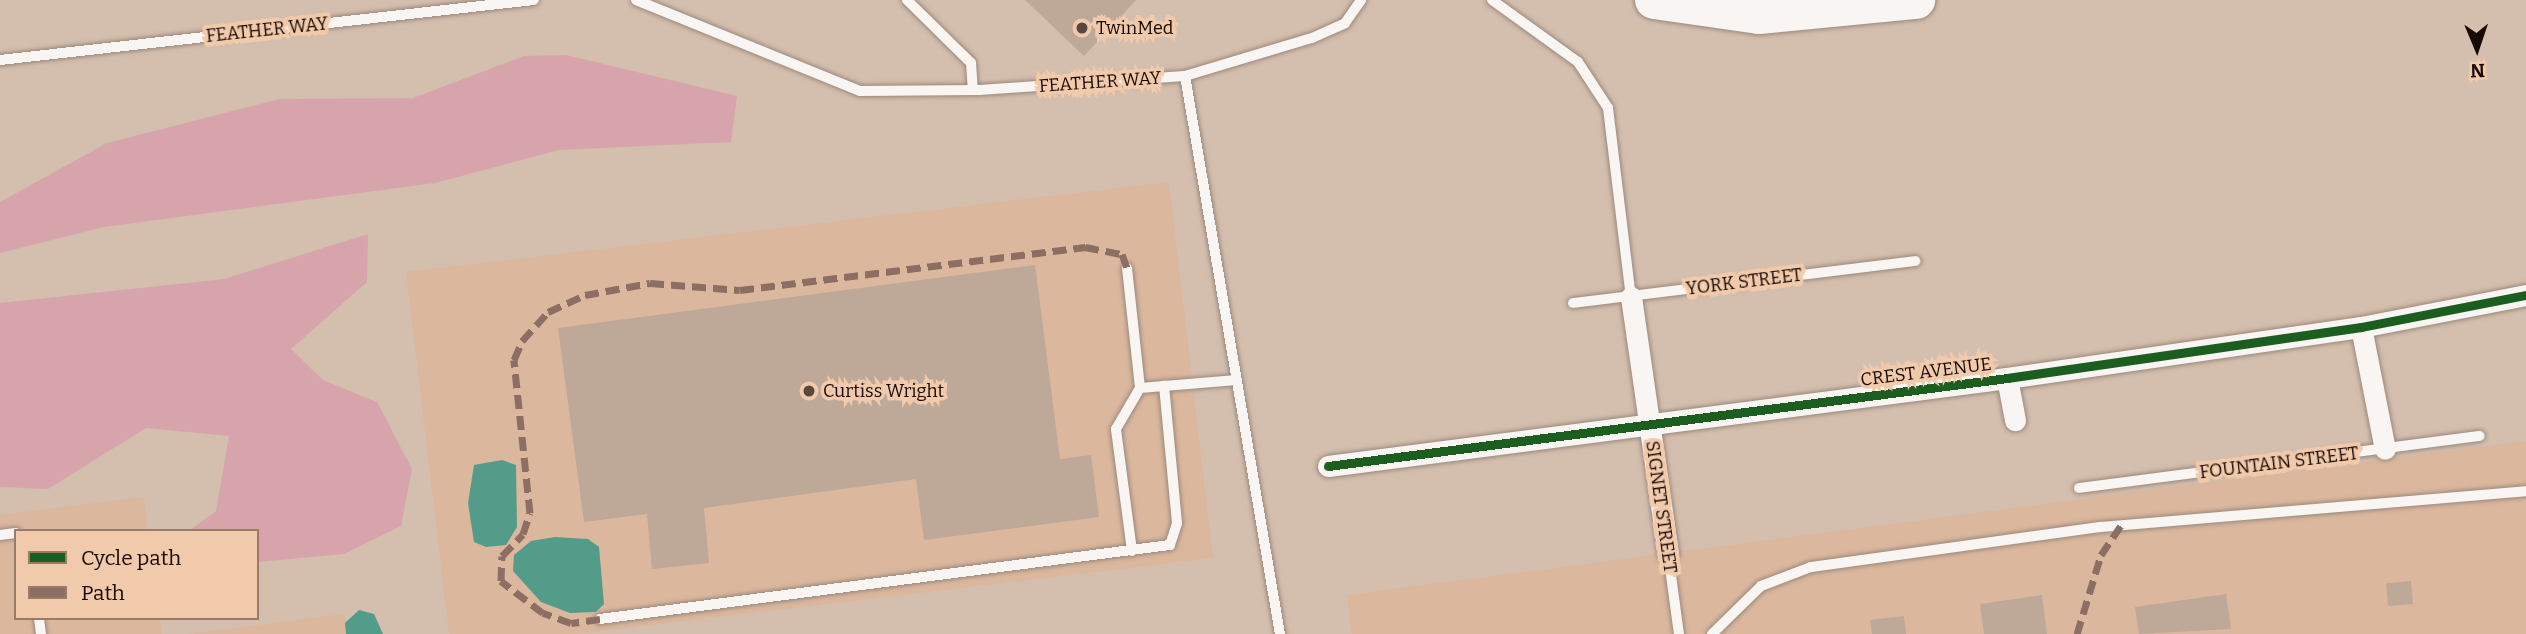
<!DOCTYPE html>
<style>
body{margin:0}
#map{position:relative;width:2526px;height:634px;overflow:hidden;background:#d4beae;font-family:Bitter,serif}
div>[style]{position:absolute}
.built>*{inset:0;background:#dbb79e}
.green>*{inset:0;background:#d8a4ab}
.water>*{inset:0;background:#549c8a}
.building>*{inset:0;background:#bea898;transform-origin:0 0}
.roads{filter:drop-shadow(0 0 2px #9a897c) drop-shadow(0 0 2px #9a897c)}
.lane>*{height:10px;margin:-5px;padding:0 5px;transform-origin:5px;border-radius:5px;background:#f9f5f3}
.street>*{height:21px;margin:-10.5px;padding:0 10.5px;transform-origin:10.5px;border-radius:10.5px;background:#f9f5f3}
.highway>*{height:38px;margin:-19px;padding:0 19px;transform-origin:19px;border-radius:19px;background:#f9f5f3}
.quiet>*{height:7px;margin-top:-3.5px;transform-origin:0;background:repeating-linear-gradient(90deg,#8d6e63 0 14px,transparent 0 21px)}
.cycleway>*{height:9px;margin:-4.5px;padding:0 4.5px;transform-origin:4.5px;border-radius:4.5px;background:#1b5e20}
.dots>*{width:19px;height:19px;translate:-50% -50%;box-sizing:border-box;border:4px solid #f1c9ab;border-radius:50%}
span{translate:-50% -50%;white-space:nowrap;text-align:center;line-height:1.15;-webkit-text-stroke:7px #f1c9ab;paint-order:stroke}
.poi-label{font-size:18px;color:#160902}
.left{translate:0 -50%;text-align:left}
.street-label{font-size:18px;color:#160902}
.legend{position:absolute;left:14px;top:529px;width:245px;height:91px;box-sizing:border-box;background:#f1c9ab;border:2px solid #997c67;margin:0;padding:9px 12px;list-style:none;font-size:21px;color:#160902}
.legend li{display:flex;align-items:center;gap:14px;height:35px}
.legend b{width:35px;border:2px solid #997c67}
.north{position:absolute;left:2442px;top:14px;width:70px;height:70px;-webkit-text-stroke:5px #f1c9ab;paint-order:stroke;rotate:178deg;font-size:19px;font-weight:700;line-height:28px;text-align:center;color:#160902}
.north::after{content:'';display:block;margin:auto;width:24px;height:32px;background:#160902;clip-path:polygon(50% 0,100% 100%,50% 72%,0 100%)}
</style>
<div id="map">
<div class="built">
<div style="clip-path:polygon(1169px 182px,1213px 558px,575px 634px,449px 634px,406px 272px)"></div>
<div style="clip-path:polygon(2526px 441px,2526px 634px,1352px 634px,1347px 595px)"></div>
<div style="clip-path:polygon(144px 497px,148px 531px,16px 531px,16px 618px,160px 618px,162px 634px,0 634px,0 515px)"></div>
<div style="clip-path:polygon(344px 614px,346px 634px,189px 634px)"></div>
</div>
<div class="green">
<div style="clip-path:polygon(566px 55px,737px 96px,731px 142px,559px 150px,435px 183px,104px 227px,0 253px,0 202px,107px 143px,280px 99px,413px 98px,524px 56px)"></div>
<div style="clip-path:polygon(368px 234px,367px 282px,291px 349px,323px 380px,377px 402px,412px 469px,401px 526px,344px 554px,257px 562px,257px 531px,189px 531px,216px 511px,229px 436px,146px 428px,48px 489px,0 487px,0 303px,224px 279px)"></div>
</div>
<div class="water">
<div style="clip-path:polygon(502px 460px,516px 465px,517px 527px,506px 545px,486px 547px,474px 542px,468px 503px,474px 465px)"></div>
<div style="clip-path:polygon(555px 537px,588px 539px,599px 547px,604px 604px,596px 612px,570px 613px,541px 602px,513px 571px,514px 555px,531px 541px)"></div>
<div style="clip-path:polygon(359px 610px,374px 614px,383px 634px,346px 634px,345px 623px)"></div>
</div>
<div class="building">
<div style="clip-path:polygon(1025px 0,1136px 0,1084px 56px)"></div>
<div style="clip-path:polygon(1035px 265px,1060px 459px,1091px 455px,1099px 517px,924px 540px,916px 479px,704px 508px,709px 563px,652px 569px,647px 514px,584px 522px,558px 328px)"></div>
<div style="left:2411px;top:581px;width:23px;height:25px;rotate:85deg"></div>
<div style="clip-path:polygon(2226px 594px,2231px 629px,2139px 634px,2135px 607px)"></div>
<div style="clip-path:polygon(2042px 595px,2047px 634px,1984px 634px,1980px 604px)"></div>
<div style="clip-path:polygon(1904px 616px,1906px 634px,1872px 634px,1870px 620px)"></div>
</div>
<div class="roads">
<div class="lane">
<div style="left:636px;top:0;width:242px;rotate:22.1deg"></div>
<div style="left:860px;top:91px;width:119px;rotate:-0.5deg"></div>
<div style="left:979px;top:90px;width:206px;rotate:-3.9deg"></div>
<div style="left:1185px;top:76px;width:566px;rotate:80.34deg"></div>
<div style="left:907px;top:0;width:90px;rotate:44.5deg"></div>
<div style="left:971px;top:63px;width:27px;rotate:86deg"></div>
<div style="left:1492px;top:0;width:106px;rotate:35.8deg"></div>
<div style="left:1578px;top:62px;width:55px;rotate:56.9deg"></div>
<div style="left:1608px;top:108px;width:190px;rotate:83.1deg"></div>
<div style="left:0;top:60px;width:537px;rotate:-6.41deg"></div>
<div style="left:1185px;top:76px;width:133px;rotate:-16.7deg"></div>
<div style="left:1312px;top:38px;width:36px;rotate:-24deg"></div>
<div style="left:1345px;top:23px;width:28px;rotate:-55deg"></div>
<div style="left:1127px;top:268px;width:121px;rotate:83.8deg"></div>
<div style="left:1140px;top:388px;width:97px;rotate:-4.7deg"></div>
<div style="left:1573px;top:303px;width:345px;rotate:-7deg"></div>
<div style="left:2079px;top:488px;width:404px;rotate:-7.4deg"></div>
<div style="left:0;top:535px;width:16px;rotate:-7deg"></div>
<div style="left:1132px;top:551px;width:123px;rotate:-97.5deg"></div>
<div style="left:1116px;top:429px;width:48px;rotate:-59.7deg"></div>
<div style="left:1668px;top:553px;width:82px;rotate:82.3deg"></div>
<div style="left:39px;top:618px;width:16px;rotate:83deg"></div>
<div style="left:600px;top:619px;width:575px;rotate:-7.4deg"></div>
<div style="left:1170px;top:545px;width:23px;rotate:-72deg"></div>
<div style="left:1177px;top:523px;width:138px;rotate:-95.4deg"></div>
<div style="left:1712px;top:634px;width:69px;rotate:-44.4deg"></div>
<div style="left:1761px;top:586px;width:53px;rotate:-20.8deg"></div>
<div style="left:1811px;top:567px;width:292px;rotate:-7.9deg"></div>
<div style="left:2100px;top:527px;width:428px;rotate:-4.8deg"></div>
</div>
<div class="street">
<div style="left:1631px;top:297px;width:259px;rotate:81.8deg"></div>
<div style="left:2361px;top:327px;width:124px;rotate:78.9deg"></div>
<div style="left:2007px;top:378px;width:43px;rotate:79.2deg"></div>
<div style="left:1328px;top:466px;width:685px;rotate:-7.38deg"></div>
<div style="left:2007px;top:378px;width:358px;rotate:-8.2deg"></div>
<div style="left:2361px;top:327px;width:168px;rotate:-11deg"></div>
</div>
<div class="highway">
<div style="left:1654px;top:0;width:106px;rotate:8.1deg"></div>
<div style="left:1759px;top:15px;width:158px;rotate:-5.5deg"></div>
</div>
</div>
<div class="quiet">
<div style="left:600px;top:619px;width:29px;rotate:172deg"></div>
<div style="left:571px;top:623px;width:30px;rotate:-160deg"></div>
<div style="left:543px;top:613px;width:53px;rotate:-142.7deg"></div>
<div style="left:501px;top:581px;width:25px;rotate:-88deg"></div>
<div style="left:502px;top:556px;width:30px;rotate:-46deg"></div>
<div style="left:523px;top:534px;width:22px;rotate:-72deg"></div>
<div style="left:530px;top:513px;width:154px;rotate:-96deg"></div>
<div style="left:514px;top:360px;width:21px;rotate:-67deg"></div>
<div style="left:522px;top:341px;width:39px;rotate:-48deg"></div>
<div style="left:548px;top:312px;width:41px;rotate:-24.7deg"></div>
<div style="left:585px;top:295px;width:66px;rotate:-10.5deg"></div>
<div style="left:650px;top:283px;width:90px;rotate:4.4deg"></div>
<div style="left:740px;top:290px;width:348px;rotate:-7.1deg"></div>
<div style="left:1085px;top:247px;width:38px;rotate:11deg"></div>
<div style="left:1122px;top:254px;width:15px;rotate:70deg"></div>
<div style="left:2077px;top:634px;width:83px;rotate:-73.1deg"></div>
<div style="left:2101px;top:555px;width:36px;rotate:-56deg"></div>
</div>
<div class="cycleway">
<div style="left:1328px;top:466px;width:685px;rotate:-7.38deg"></div>
<div style="left:2007px;top:378px;width:358px;rotate:-8.2deg"></div>
<div style="left:2361px;top:327px;width:168px;rotate:-11deg"></div>
</div>
<div class="dots">
<div style="left:1082px;top:28px;background:#58483e"></div>
<div style="left:809px;top:391px;background:#58483e"></div>
</div>
<div class="poi-label">
<span class="left" style="left:1096px;top:28px">TwinMed</span>
<span class="left" style="left:823px;top:391px">Curtiss Wright</span>
</div>
<div class="street-label">
<span style="left:267px;top:30px;rotate:-6deg">FEATHER WAY</span>
<span style="left:1100px;top:82px;rotate:-4deg">FEATHER WAY</span>
<span style="left:1744px;top:282px;rotate:-7deg">YORK STREET</span>
<span style="left:1926px;top:372px;rotate:-7deg">CREST AVENUE</span>
<span style="left:2279px;top:463px;rotate:-7deg">FOUNTAIN STREET</span>
<span style="left:1661px;top:507px;rotate:82deg">SIGNET STREET</span>
</div>
<ul class="legend">
<li><b style="height:9px;background:#1b5e20"></b>Cycle path</li>
<li><b style="height:9px;background:#8d6e63"></b>Path</li>
</ul>
<div class="north">N</div>
</div>
